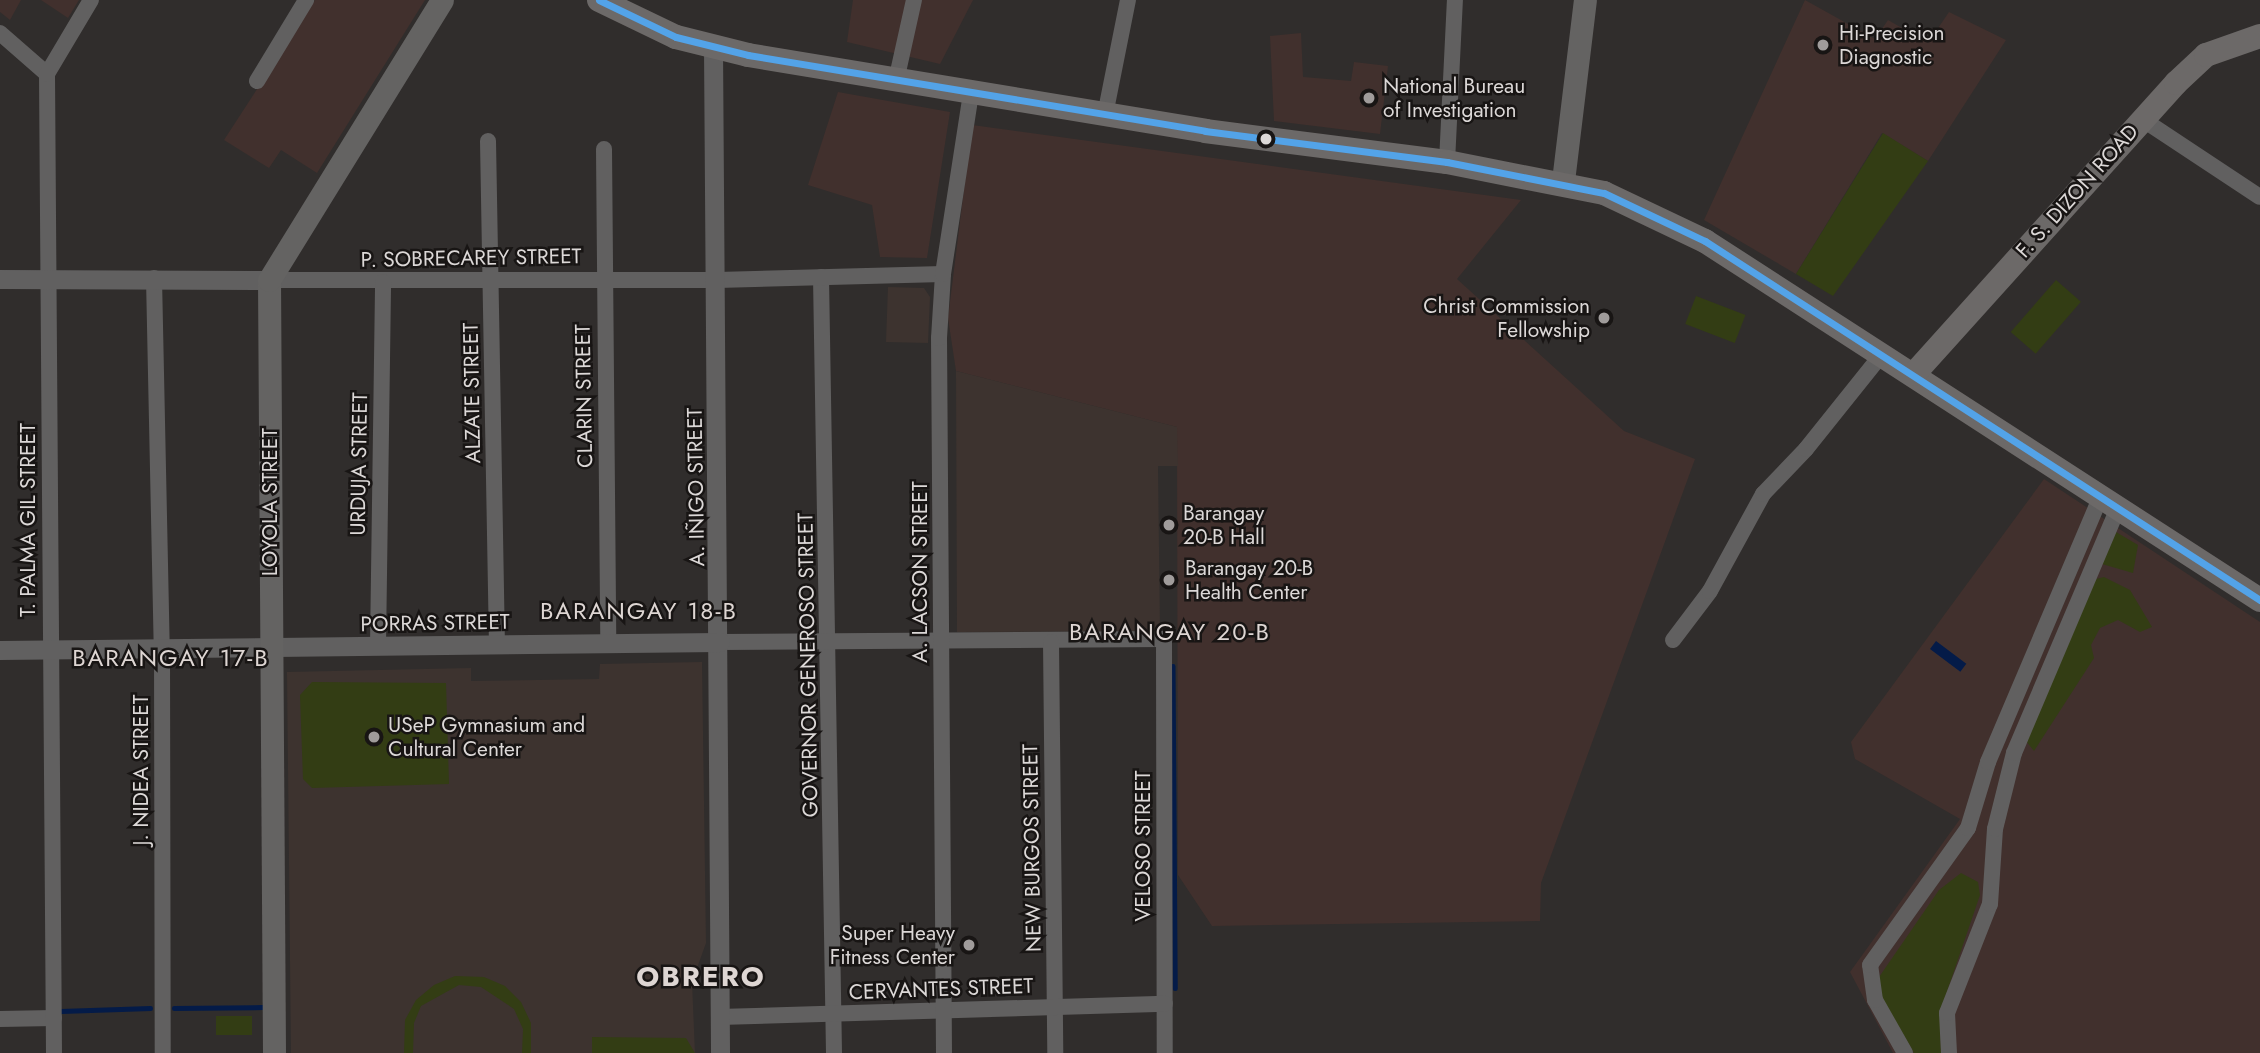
<!DOCTYPE html>
<meta charset="utf-8">
<style>
body{margin:0}
#map{position:relative;width:2260px;height:1053px;overflow:hidden;background:#302d2c;font-family:Jost,sans-serif}
div>[style]{position:absolute}
.commercial>*{inset:0;background:#41302d}
.built>*{inset:0;background:#3d332f}
.green>*{inset:0;background:#333d14;transform-origin:0 0}
.water>*{inset:0;background:#041b48;transform-origin:0 0}
.stream>*{height:4.5px;margin:-2.25px;padding:0 2.25px;transform-origin:2.25px;border-radius:2.25px;background:#041b48}
.minor>*{height:16px;margin:-8px;padding:0 8px;transform-origin:8px;border-radius:8px;background:#616060}
.tertiary>*{height:19px;margin:-9.5px;padding:0 9.5px;transform-origin:9.5px;border-radius:9.5px;background:#616060}
.secondary>*{height:23px;margin:-11.5px;padding:0 11.5px;transform-origin:11.5px;border-radius:11.5px;background:#646362}
.primary>*{height:24px;margin:-12px;padding:0 12px;transform-origin:12px;border-radius:12px;background:#6c6968}
.bus-1>*{height:7px;margin:-3.5px;padding:0 3.5px;transform-origin:3.5px;border-radius:3.5px;background:#53a3e8}
.dots>*{width:19px;height:19px;translate:-50% -50%;box-sizing:border-box;border:4px solid #181514;border-radius:50%}
span{translate:-50% -50%;white-space:nowrap;text-align:center;line-height:1.15;-webkit-text-stroke:5px #181514;paint-order:stroke}
.poi-label{font-size:21px;color:#dcd8d7}
.left{translate:0 -50%;text-align:left}
.right{translate:-100% -50%;text-align:right}
.street-label{font-size:21px;color:#dcd8d7}
.quarter-label{font-size:24px;color:#ded6d3;letter-spacing:2px}
.district-label{font-size:28px;color:#ded6d3;font-weight:700;letter-spacing:2px}
</style>
<div id="map">
<div class="commercial">
<div style="clip-path:polygon(0 0,21px 0,10px 20px,0 12px)"></div>
<div style="clip-path:polygon(41px 0,79px 0,68px 18px)"></div>
<div style="clip-path:polygon(315px 0,425px 0,317px 173px,281px 150px,269px 168px,224px 140px)"></div>
<div style="clip-path:polygon(853px 0,973px 0,940px 64px,847px 42px)"></div>
<div style="clip-path:polygon(1805px 0,1875px 39px,1888px 20px,1928px 43px,1949px 12px,2006px 40px,1928px 161px,1882px 133px,1796px 274px,1704px 220px)"></div>
<div style="clip-path:polygon(1301px 33px,1303px 77px,1351px 81px,1354px 62px,1388px 66px,1380px 134px,1274px 121px,1270px 36px)"></div>
<div style="clip-path:polygon(838px 92px,950px 112px,927px 258px,880px 257px,872px 205px,808px 185px)"></div>
<div style="clip-path:polygon(972px 125px,1521px 200px,1457px 279px,1624px 431px,1695px 459px,1541px 883px,1540px 921px,1212px 926px,1178px 875px,1177px 427px,956px 371px,948px 318px)"></div>
<div style="clip-path:polygon(2044px 479px,2260px 622px,2260px 1053px,1893px 1053px,1850px 972px,1960px 819px,1855px 759px,1851px 742px)"></div>
</div>
<div class="built">
<div style="clip-path:polygon(888px 287px,924px 288px,930px 297px,928px 343px,886px 342px)"></div>
<div style="clip-path:polygon(956px 371px,1177px 427px,1178px 466px,1158px 466px,1160px 631px,957px 632px)"></div>
<div style="clip-path:polygon(702px 662px,706px 943px,692px 982px,695px 1053px,291px 1053px,287px 672px,471px 668px,471px 681px,599px 679px,600px 664px)"></div>
</div>
<div class="green">
<div style="clip-path:polygon(1883px 133px,1928px 161px,1833px 296px,1796px 274px)"></div>
<div style="left:2056px;top:280px;width:33px;height:69px;rotate:41deg"></div>
<div style="left:1696px;top:296px;width:53px;height:30px;rotate:21deg"></div>
<div style="clip-path:polygon(2116px 532px,2138px 545px,2133px 573px,2102px 564px)"></div>
<div style="clip-path:polygon(2104px 577px,2130px 590px,2152px 627px,2140px 632px,2118px 620px,2100px 628px,2091px 645px,2094px 658px,2034px 751px,2026px 741px,2096px 579px)"></div>
<div style="clip-path:polygon(312px 682px,446px 683px,449px 784px,312px 788px,303px 779px,300px 695px)"></div>
<div style="clip-path:polygon(1961px 873px,1978px 882px,1980px 895px,1940px 1012px,1941px 1053px,1914px 1053px,1881px 996px,1877px 980px,1939px 890px)"></div>
<div style="clip-path:polygon(455px 976px,484px 977px,505px 986px,521px 1002px,531px 1023px,531px 1053px,522px 1053px,523px 1029px,514px 1009px,481px 987px,459px 985px,421px 1006px,414px 1023px,413px 1053px,404px 1053px,405px 1020px,416px 1000px,434px 985px)"></div>
<div style="left:216px;top:1016px;width:36px;height:19px"></div>
<div style="clip-path:polygon(592px 1037px,686px 1038px,695px 1053px,592px 1053px)"></div>
</div>
<div class="water">
<div style="left:1936px;top:641px;width:38px;height:10px;rotate:37deg"></div>
</div>
<div class="stream">
<div style="left:1173px;top:666px;width:322px;rotate:89.6deg"></div>
<div style="left:174px;top:1008px;width:89px;rotate:-0.6deg"></div>
<div style="left:61px;top:1011px;width:89px;rotate:-1.9deg"></div>
</div>
<div class="minor">
<div style="left:0;top:33px;width:62px;rotate:41.1deg"></div>
<div style="left:257px;top:81px;width:95px;rotate:-58.8deg"></div>
<div style="left:896px;top:81px;width:83px;rotate:-77.5deg"></div>
<div style="left:1105px;top:115px;width:117px;rotate:-78.7deg"></div>
<div style="left:2142px;top:119px;width:141px;rotate:33.5deg"></div>
<div style="left:488px;top:141px;width:504px;rotate:88.98deg"></div>
<div style="left:604px;top:149px;width:494px;rotate:89.5deg"></div>
<div style="left:1447px;top:162px;width:162px;rotate:-87.2deg"></div>
<div style="left:821px;top:277px;width:776px;rotate:89.04deg"></div>
<div style="left:154px;top:278px;width:369px;rotate:88.8deg"></div>
<div style="left:162px;top:647px;width:406px;rotate:89.9deg"></div>
<div style="left:269px;top:280px;width:448px"></div>
<div style="left:717px;top:280px;width:226px;rotate:-1.5deg"></div>
<div style="left:1673px;top:640px;width:61px;rotate:-52.9deg"></div>
<div style="left:1710px;top:591px;width:111px;rotate:-61.3deg"></div>
<div style="left:1763px;top:494px;width:62px;rotate:-46.3deg"></div>
<div style="left:1806px;top:449px;width:122px;rotate:-51.3deg"></div>
<div style="left:720px;top:642px;width:444px;rotate:-0.4deg"></div>
<div style="left:1164px;top:639px;width:414px;rotate:89.9deg"></div>
<div style="left:1051px;top:642px;width:411px;rotate:89.4deg"></div>
<div style="left:378px;top:646px;width:364px;rotate:-89.2deg"></div>
<div style="left:719px;top:1017px;width:446px;rotate:-1.7deg"></div>
<div style="left:0;top:1019px;width:54px;rotate:-1.1deg"></div>
<div style="left:54px;top:1053px;width:979px;rotate:-90.41deg"></div>
<div style="left:47px;top:74px;width:86px;rotate:-59.3deg"></div>
<div style="left:944px;top:1053px;width:715px;rotate:-90.4deg"></div>
<div style="left:939px;top:338px;width:64px;rotate:-86.4deg"></div>
<div style="left:943px;top:274px;width:183px;rotate:-81.2deg"></div>
<div style="left:1905px;top:1053px;width:61px;rotate:-119.5deg"></div>
<div style="left:1875px;top:1000px;width:35px;rotate:-98deg"></div>
<div style="left:1870px;top:965px;width:168px;rotate:-54.4deg"></div>
<div style="left:1968px;top:828px;width:69px;rotate:-73.1deg"></div>
<div style="left:1988px;top:762px;width:287px;rotate:-67deg"></div>
<div style="left:1949px;top:1053px;width:40px;rotate:-92.9deg"></div>
<div style="left:1947px;top:1013px;width:117px;rotate:-68.5deg"></div>
<div style="left:1990px;top:904px;width:75px;rotate:-86.2deg"></div>
<div style="left:1995px;top:829px;width:78px;rotate:-76deg"></div>
<div style="left:2014px;top:753px;width:264px;rotate:-67deg"></div>
</div>
<div class="tertiary">
<div style="left:713px;top:47px;width:1006px;rotate:89.6deg"></div>
<div style="left:0;top:279px;width:269px;rotate:0.2deg"></div>
<div style="left:0;top:650px;width:720px;rotate:-0.64deg"></div>
</div>
<div class="secondary">
<div style="left:1563px;top:181px;width:182px;rotate:-83.1deg"></div>
<div style="left:274px;top:1053px;width:773px;rotate:-90.37deg"></div>
<div style="left:269px;top:280px;width:329px;rotate:-58.3deg"></div>
</div>
<div class="primary">
<div style="left:599px;top:0;width:85px;rotate:25.7deg"></div>
<div style="left:676px;top:37px;width:74px;rotate:14deg"></div>
<div style="left:748px;top:55px;width:463px;rotate:9.4deg"></div>
<div style="left:1205px;top:131px;width:244px;rotate:7.3deg"></div>
<div style="left:1447px;top:162px;width:160px;rotate:11.2deg"></div>
<div style="left:1604px;top:193px;width:112px;rotate:25.4deg"></div>
<div style="left:1705px;top:241px;width:661px;rotate:32.9deg"></div>
<div style="left:1914px;top:374px;width:392px;rotate:-48deg"></div>
<div style="left:2176px;top:83px;width:41px;rotate:-43deg"></div>
<div style="left:2206px;top:55px;width:57px;rotate:-19.4deg"></div>
</div>
<div class="bus-1">
<div style="left:599px;top:0;width:85px;rotate:25.7deg"></div>
<div style="left:676px;top:37px;width:74px;rotate:14deg"></div>
<div style="left:748px;top:55px;width:463px;rotate:9.4deg"></div>
<div style="left:1205px;top:131px;width:244px;rotate:7.3deg"></div>
<div style="left:1447px;top:162px;width:160px;rotate:11.2deg"></div>
<div style="left:1604px;top:193px;width:112px;rotate:25.4deg"></div>
<div style="left:1705px;top:241px;width:661px;rotate:32.9deg"></div>
</div>
<div class="dots">
<div style="left:1823px;top:45px;background:#a09c9b"></div>
<div style="left:1369px;top:98px;background:#a09c9b"></div>
<div style="left:1266px;top:139px;background:#dcd8d7"></div>
<div style="left:1604px;top:318px;background:#a09c9b"></div>
<div style="left:1169px;top:525px;background:#a09c9b"></div>
<div style="left:1169px;top:580px;background:#a09c9b"></div>
<div style="left:374px;top:737px;background:#a09c9b"></div>
<div style="left:969px;top:945px;background:#a09c9b"></div>
</div>
<div class="poi-label">
<span class="left" style="left:1839px;top:45px">Hi-Precision<br>Diagnostic</span>
<span class="left" style="left:1383px;top:98px">National Bureau<br>of Investigation</span>
<span class="right" style="left:1590px;top:318px">Christ Commission<br>Fellowship</span>
<span class="left" style="left:1183px;top:525px">Barangay<br>20-B Hall</span>
<span class="left" style="left:1185px;top:580px">Barangay 20-B<br>Health Center</span>
<span class="left" style="left:388px;top:737px">USeP Gymnasium and<br>Cultural Center</span>
<span class="right" style="left:955px;top:945px">Super Heavy<br>Fitness Center</span>
</div>
<div class="street-label">
<span style="left:2077px;top:191px;rotate:-48deg">F. S. DIZON ROAD</span>
<span style="left:471px;top:258px;rotate:-1deg">P. SOBRECAREY STREET</span>
<span style="left:472px;top:393px;rotate:-91deg">ALZATE STREET</span>
<span style="left:584px;top:396px;rotate:-91deg">CLARIN STREET</span>
<span style="left:359px;top:464px;rotate:-89deg">URDUJA STREET</span>
<span style="left:696px;top:487px;rotate:-91deg">A. IÑIGO STREET</span>
<span style="left:270px;top:502px;rotate:-90deg">LOYOLA STREET</span>
<span style="left:28px;top:520px;rotate:-90deg">T. PALMA GIL STREET</span>
<span style="left:920px;top:572px;rotate:-90deg">A. LACSON STREET</span>
<span style="left:435px;top:623px;rotate:-1deg">PORRAS STREET</span>
<span style="left:808px;top:665px;rotate:-91deg">GOVERNOR GENEROSO STREET</span>
<span style="left:141px;top:770px;rotate:-90deg">J. NIDEA STREET</span>
<span style="left:1143px;top:846px;rotate:-90deg">VELOSO STREET</span>
<span style="left:1032px;top:848px;rotate:-91deg">NEW BURGOS STREET</span>
<span style="left:941px;top:989px;rotate:-2deg">CERVANTES STREET</span>
</div>
<div class="quarter-label">
<span style="left:639px;top:611px">BARANGAY 18-B</span>
<span style="left:1170px;top:632px">BARANGAY 20-B</span>
<span style="left:171px;top:658px">BARANGAY 17-B</span>
</div>
<div class="district-label">
<span style="left:701px;top:977px">OBRERO</span>
</div>
</div>
